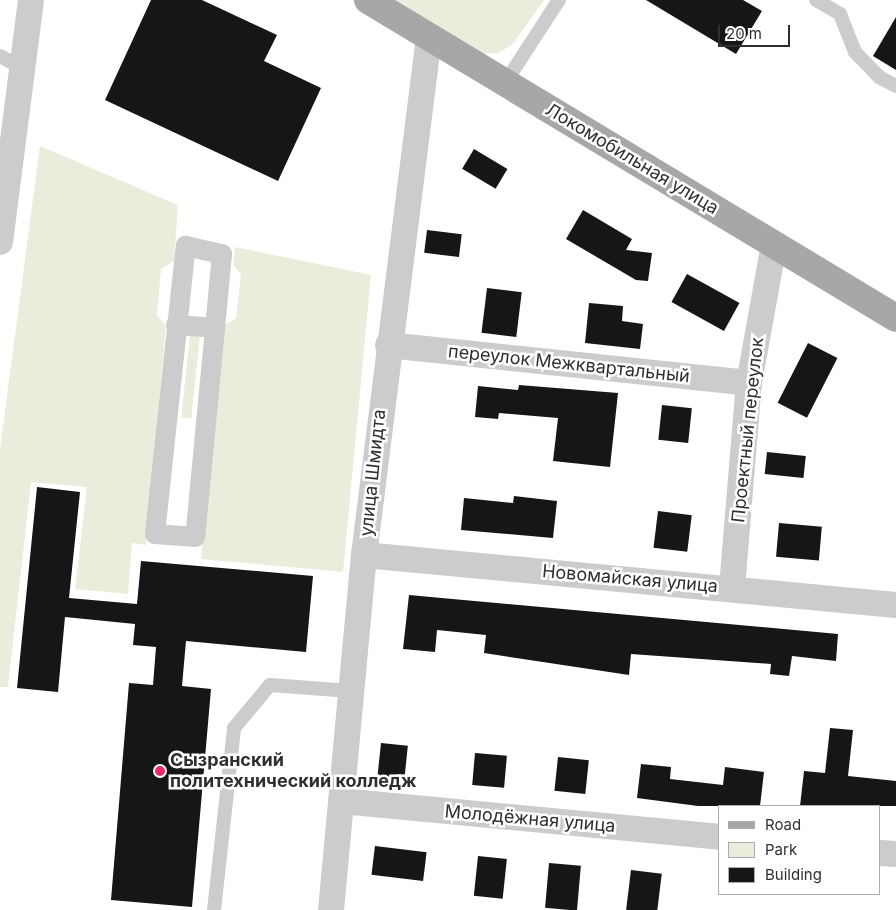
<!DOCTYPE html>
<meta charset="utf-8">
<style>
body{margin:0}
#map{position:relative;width:896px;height:910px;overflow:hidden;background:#fff;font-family:Inter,sans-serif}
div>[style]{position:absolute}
.green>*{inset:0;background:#eaeddc;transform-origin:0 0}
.building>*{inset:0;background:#161616;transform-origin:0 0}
.service>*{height:14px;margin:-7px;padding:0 7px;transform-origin:7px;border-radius:7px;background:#ccc}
.pedestrian>*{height:20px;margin:-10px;padding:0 10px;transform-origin:10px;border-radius:10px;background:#ccc}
.minor>*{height:26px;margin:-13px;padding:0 13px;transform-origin:13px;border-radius:13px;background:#ccc}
.primary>*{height:28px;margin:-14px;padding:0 14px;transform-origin:14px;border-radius:14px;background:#a7a7a7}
.dots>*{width:14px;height:14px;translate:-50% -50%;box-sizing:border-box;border:2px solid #fff;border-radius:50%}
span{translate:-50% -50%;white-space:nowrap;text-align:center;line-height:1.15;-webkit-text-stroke:5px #fff;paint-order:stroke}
.street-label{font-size:18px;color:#2f2f2f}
.poi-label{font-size:18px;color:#2f2f2f;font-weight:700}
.left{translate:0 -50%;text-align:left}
.legend{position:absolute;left:718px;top:805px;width:162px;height:90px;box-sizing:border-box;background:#fff;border:1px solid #acacac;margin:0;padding:6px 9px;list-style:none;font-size:15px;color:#2f2f2f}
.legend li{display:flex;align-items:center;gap:10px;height:25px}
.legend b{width:25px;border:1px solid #acacac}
.scale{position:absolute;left:718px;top:25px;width:72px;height:22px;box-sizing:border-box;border:2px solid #2f2f2f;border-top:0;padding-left:6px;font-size:15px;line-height:18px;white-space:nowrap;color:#2f2f2f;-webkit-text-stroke:4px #fff;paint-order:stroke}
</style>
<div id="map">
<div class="green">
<div style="clip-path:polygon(389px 0,544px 0,513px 44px,498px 53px,481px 54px)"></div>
<div style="clip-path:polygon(40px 146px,178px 205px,174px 261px,161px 269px,157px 315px,166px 326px,146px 545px,132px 543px,128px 594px,75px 589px,87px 487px,31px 482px,8px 687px,0 687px,0 449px)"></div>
<div style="clip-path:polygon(235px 247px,371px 275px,343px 572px,201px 559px,223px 326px,236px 318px,241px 274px,233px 265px)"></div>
<div style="left:190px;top:335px;width:10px;height:83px;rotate:6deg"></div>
</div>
<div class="building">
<div style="clip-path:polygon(151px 0,202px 0,277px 35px,264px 61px,321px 88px,278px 181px,105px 100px)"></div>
<div style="clip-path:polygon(646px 0,743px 0,762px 11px,736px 54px)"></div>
<div style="clip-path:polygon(896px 17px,896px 70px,873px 56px)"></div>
<div style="left:474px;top:149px;width:39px;height:23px;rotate:31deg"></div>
<div style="clip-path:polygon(583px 210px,632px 239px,626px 250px,652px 253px,648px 281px,636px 280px,566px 239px)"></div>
<div style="left:427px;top:230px;width:35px;height:23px;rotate:7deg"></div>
<div style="left:687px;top:274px;width:60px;height:32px;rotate:29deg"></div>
<div style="left:487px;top:288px;width:35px;height:45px;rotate:7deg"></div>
<div style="clip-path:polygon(589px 303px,623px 306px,622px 321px,643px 324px,640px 349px,585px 343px)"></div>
<div style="left:808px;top:343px;width:33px;height:67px;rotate:27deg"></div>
<div style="clip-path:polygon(519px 385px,618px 393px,610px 467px,553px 461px,558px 418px,499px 413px,498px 419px,475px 417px,478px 386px,518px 390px)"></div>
<div style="left:662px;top:405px;width:30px;height:35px;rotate:6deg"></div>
<div style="left:767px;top:452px;width:39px;height:22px;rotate:6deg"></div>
<div style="clip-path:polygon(37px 487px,80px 492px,69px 598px,137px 604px,141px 561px,313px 576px,306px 652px,186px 641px,182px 686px,211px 689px,192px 907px,111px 900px,129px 683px,153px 685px,156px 647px,133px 645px,135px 624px,65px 617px,58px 692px,17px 688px)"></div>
<div style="clip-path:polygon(514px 496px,557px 501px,553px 538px,461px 530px,464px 498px,513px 503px)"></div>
<div style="left:658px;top:511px;width:34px;height:37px;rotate:7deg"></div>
<div style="left:779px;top:523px;width:43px;height:34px;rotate:5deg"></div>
<div style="clip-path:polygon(409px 595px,838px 634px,836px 661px,792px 656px,789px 676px,770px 674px,771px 664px,631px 654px,629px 675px,484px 653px,486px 635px,437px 630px,435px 652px,403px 649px)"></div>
<div style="clip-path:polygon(830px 728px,853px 730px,848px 776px,896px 781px,896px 806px,800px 806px,804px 771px,825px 773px)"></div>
<div style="left:381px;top:743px;width:27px;height:34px;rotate:6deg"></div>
<div style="left:475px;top:753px;width:32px;height:32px;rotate:5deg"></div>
<div style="left:558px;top:757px;width:31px;height:34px;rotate:6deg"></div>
<div style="clip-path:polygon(641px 764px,671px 767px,670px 779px,723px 785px,725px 767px,764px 772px,760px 806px,698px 806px,637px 798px)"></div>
<div style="left:375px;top:846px;width:52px;height:29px;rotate:7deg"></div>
<div style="left:478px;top:856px;width:29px;height:40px;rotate:6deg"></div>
<div style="left:549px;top:863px;width:32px;height:45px;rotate:5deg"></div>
<div style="left:631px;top:870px;width:31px;height:40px;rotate:7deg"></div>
</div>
<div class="service">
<div style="left:816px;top:0;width:28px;rotate:30deg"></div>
<div style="left:840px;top:14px;width:41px;rotate:68.5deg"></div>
<div style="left:855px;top:52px;width:35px;rotate:46deg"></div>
<div style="left:879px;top:77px;width:19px;rotate:28deg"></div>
<div style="left:0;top:56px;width:26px;rotate:28deg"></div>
<div style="left:505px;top:83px;width:99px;rotate:-57deg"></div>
<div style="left:214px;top:910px;width:183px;rotate:-83.7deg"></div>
<div style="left:234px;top:728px;width:56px;rotate:-50.1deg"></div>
<div style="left:270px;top:685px;width:81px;rotate:4.2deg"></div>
</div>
<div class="pedestrian">
<div style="left:186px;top:246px;width:37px;rotate:13deg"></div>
<div style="left:222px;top:254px;width:284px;rotate:95.4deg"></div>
<div style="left:195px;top:537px;width:40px;rotate:-175.7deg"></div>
<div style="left:155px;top:534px;width:290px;rotate:-83.9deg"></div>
<div style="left:176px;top:325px;width:39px;rotate:4deg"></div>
</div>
<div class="minor">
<div style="left:0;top:242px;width:244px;rotate:-82.7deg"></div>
<div style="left:388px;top:345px;width:363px;rotate:6deg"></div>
<div style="left:364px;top:555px;width:534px;rotate:5.37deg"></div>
<div style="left:732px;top:588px;width:206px;rotate:-85.3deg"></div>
<div style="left:749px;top:383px;width:141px;rotate:-79.8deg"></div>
<div style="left:341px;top:801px;width:381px;rotate:5.4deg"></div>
<div style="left:880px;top:853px;width:16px;rotate:4deg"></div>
<div style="left:331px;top:910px;width:357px;rotate:-84.7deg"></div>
<div style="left:364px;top:555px;width:522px;rotate:-82.85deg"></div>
</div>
<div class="primary">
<div style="left:368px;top:0;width:616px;rotate:31.06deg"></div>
</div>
<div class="dots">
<div style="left:160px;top:771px;background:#f0276b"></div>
</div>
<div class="street-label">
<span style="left:632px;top:159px;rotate:31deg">Локомобильная улица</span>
<span style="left:569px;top:364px;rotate:6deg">переулок Межквартальный</span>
<span style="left:748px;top:430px;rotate:-84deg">Проектный переулок</span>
<span style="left:373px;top:473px;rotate:-84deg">улица Шмидта</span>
<span style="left:630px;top:579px;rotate:5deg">Новомайская улица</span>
<span style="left:530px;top:819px;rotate:5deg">Молодёжная улица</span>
</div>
<div class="poi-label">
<span class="left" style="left:170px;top:771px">Сызранский<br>политехнический колледж</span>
</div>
<ul class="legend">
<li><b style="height:6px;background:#a7a7a7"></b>Road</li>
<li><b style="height:14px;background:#eaeddc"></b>Park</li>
<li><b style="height:14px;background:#161616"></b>Building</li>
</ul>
<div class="scale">20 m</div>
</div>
